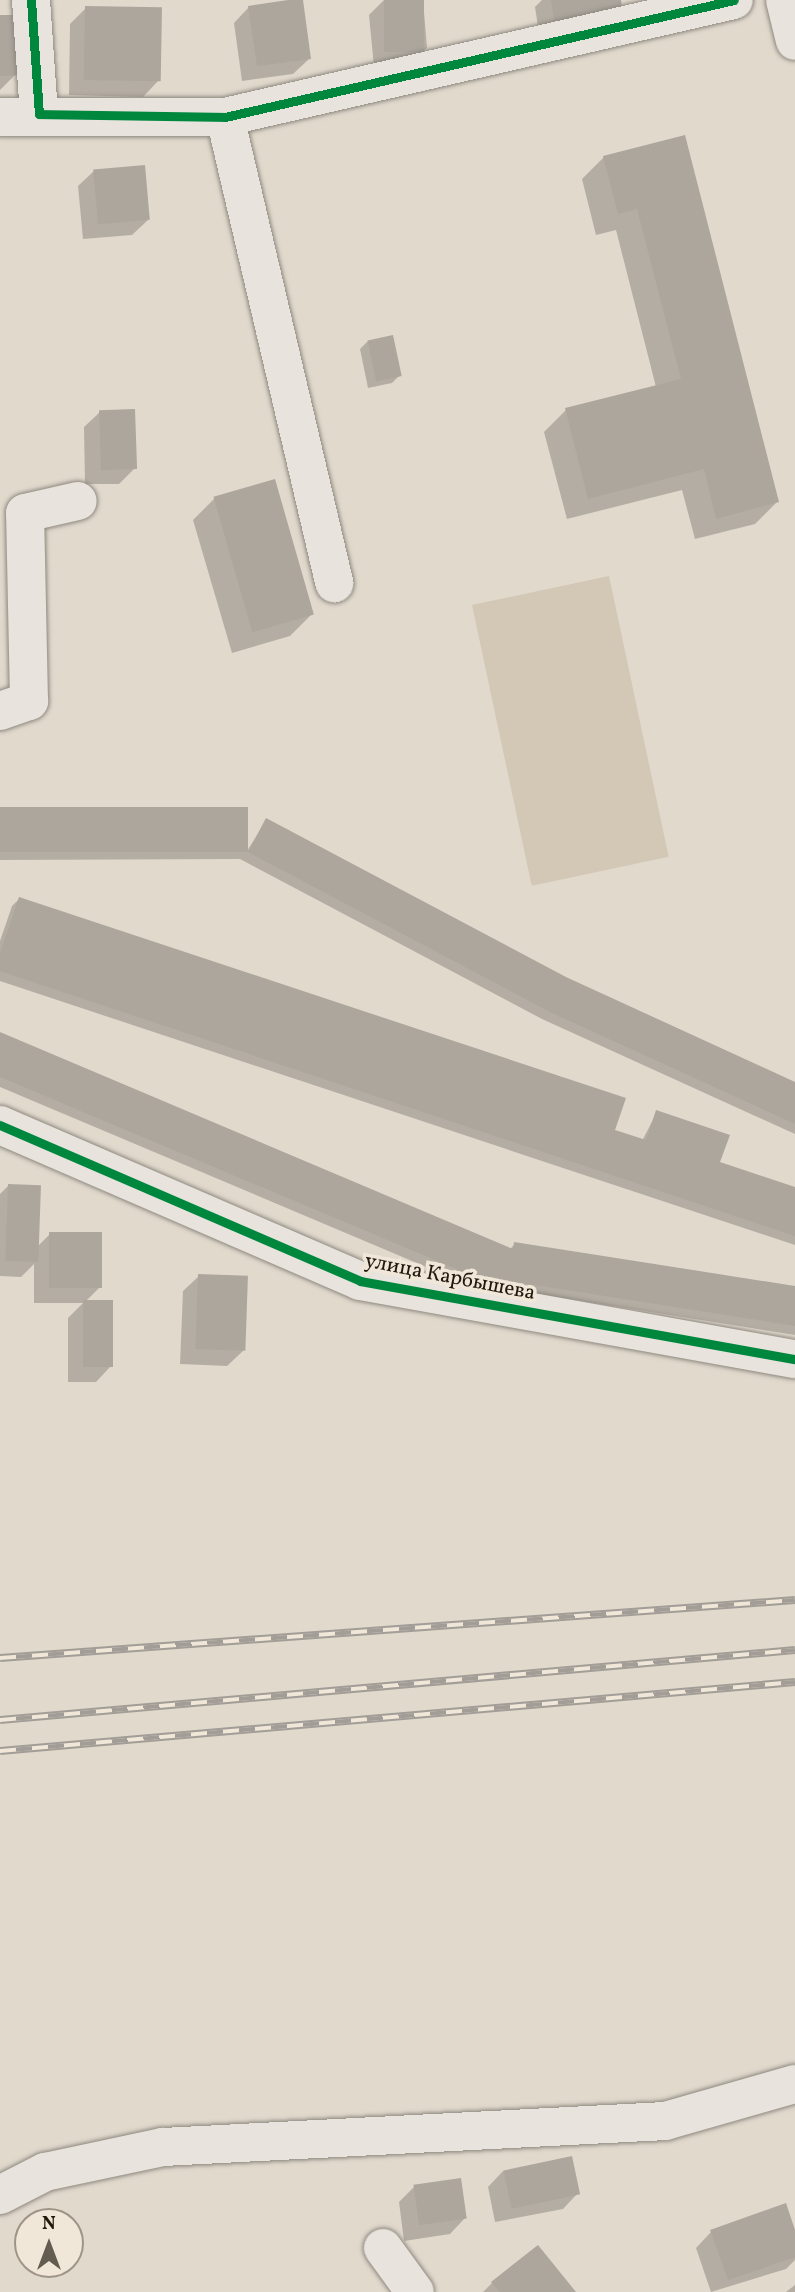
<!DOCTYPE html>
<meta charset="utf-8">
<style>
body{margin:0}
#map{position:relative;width:795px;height:2292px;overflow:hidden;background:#e1d9cc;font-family:Vollkorn,serif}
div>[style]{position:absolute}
.green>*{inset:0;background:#d3c7b6;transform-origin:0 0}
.shadow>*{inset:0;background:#0003}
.building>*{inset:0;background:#aca69d;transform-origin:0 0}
.roads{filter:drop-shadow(0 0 2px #8e8980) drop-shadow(0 0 2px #8e8980)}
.minor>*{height:38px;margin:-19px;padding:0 19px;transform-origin:19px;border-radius:19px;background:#e8e3dd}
.rail>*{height:8px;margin-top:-4px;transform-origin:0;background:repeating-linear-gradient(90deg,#f1e7d8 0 16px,#a29e97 0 32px);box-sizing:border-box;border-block:2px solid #a29e97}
.cycleway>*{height:9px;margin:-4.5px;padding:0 4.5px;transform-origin:4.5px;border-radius:4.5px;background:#00873e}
span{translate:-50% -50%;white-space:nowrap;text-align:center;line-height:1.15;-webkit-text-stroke:7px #f1e7d8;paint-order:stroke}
.street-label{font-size:21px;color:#21180d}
.north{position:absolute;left:14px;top:2208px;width:70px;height:70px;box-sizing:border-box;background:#f1e7d8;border:2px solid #9e9487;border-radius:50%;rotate:0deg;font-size:19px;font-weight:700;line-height:28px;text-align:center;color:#21180d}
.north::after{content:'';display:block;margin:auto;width:24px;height:32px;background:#645c50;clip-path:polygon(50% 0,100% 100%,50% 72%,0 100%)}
</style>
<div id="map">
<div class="green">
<div style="left:609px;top:576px;width:287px;height:140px;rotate:78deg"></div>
</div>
<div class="shadow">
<div style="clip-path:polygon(301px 0,309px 59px,293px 74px,242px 81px,234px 23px,249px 7px)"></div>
<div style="clip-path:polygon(384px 0,423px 0,427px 48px,411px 63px,374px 67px,369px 15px)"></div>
<div style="clip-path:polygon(542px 0,619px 0,541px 46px,535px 7px)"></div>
<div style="clip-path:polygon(86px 8px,158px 81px,143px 97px,69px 95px,70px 24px)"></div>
<div style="clip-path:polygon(0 17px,16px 74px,0 90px)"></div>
<div style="clip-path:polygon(683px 137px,777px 502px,755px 524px,695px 539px,682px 490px,567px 519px,544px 432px,566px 410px,656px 387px,616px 230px,596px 235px,582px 179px,604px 157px)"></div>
<div style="clip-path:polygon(94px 171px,148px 220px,132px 235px,83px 239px,78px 186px)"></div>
<div style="clip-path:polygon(368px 341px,400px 375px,392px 383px,368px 388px,360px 349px)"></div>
<div style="clip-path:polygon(100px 412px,135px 468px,119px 484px,85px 484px,84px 427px)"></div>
<div style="clip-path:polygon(215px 498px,312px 614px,290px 636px,232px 653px,193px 520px)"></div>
<div style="clip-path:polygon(0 810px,247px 851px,266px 821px,565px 979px,795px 1084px,795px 1134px,542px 1019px,240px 859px,0 860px)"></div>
<div style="clip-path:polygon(19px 899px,613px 1131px,642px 1141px,657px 1112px,718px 1163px,795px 1189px,795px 1245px,0 981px,0 941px,12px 906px)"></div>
<div style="clip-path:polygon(0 1034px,510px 1249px,515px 1244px,795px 1288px,795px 1335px,500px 1288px,483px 1291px,0 1087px)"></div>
<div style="clip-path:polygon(8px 1186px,38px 1246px,50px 1234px,100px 1287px,85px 1302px,111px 1366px,96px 1382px,68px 1382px,68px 1318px,83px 1303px,34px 1303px,34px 1264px,21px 1277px,0 1276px,0 1194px)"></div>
<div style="clip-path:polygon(199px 1276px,243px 1351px,227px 1366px,180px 1364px,183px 1291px)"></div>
<div style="clip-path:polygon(503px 2171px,578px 2193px,563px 2209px,495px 2222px,488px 2187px)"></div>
<div style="clip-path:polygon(415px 2186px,465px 2218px,450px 2234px,404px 2241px,399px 2202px)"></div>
<div style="clip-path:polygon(711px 2232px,795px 2235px,795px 2260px,786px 2269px,711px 2292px,696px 2248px)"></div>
<div style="clip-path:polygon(492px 2283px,574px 2292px,483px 2292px)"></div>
<div style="clip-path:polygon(795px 2285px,795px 2292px,786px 2292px)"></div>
</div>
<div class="building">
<div style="clip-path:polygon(288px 0,303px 0,311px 59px,257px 66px,248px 6px)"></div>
<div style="left:384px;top:0;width:40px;height:52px"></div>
<div style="clip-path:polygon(551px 0,621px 0,624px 21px,556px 32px)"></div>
<div style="left:85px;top:6px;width:77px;height:74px;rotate:1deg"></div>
<div style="clip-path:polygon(0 15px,15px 15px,18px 75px,0 76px)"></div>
<div style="clip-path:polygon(685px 135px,779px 502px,716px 519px,704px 469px,588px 499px,565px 408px,681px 379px,637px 209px,618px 214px,603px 156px)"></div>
<div style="left:145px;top:165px;width:55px;height:52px;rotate:85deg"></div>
<div style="left:393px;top:335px;width:42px;height:26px;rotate:78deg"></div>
<div style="left:135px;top:409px;width:60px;height:36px;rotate:88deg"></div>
<div style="left:275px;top:479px;width:141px;height:64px;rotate:74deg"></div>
<div style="left:248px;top:807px;width:45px;height:248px;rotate:90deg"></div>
<div style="clip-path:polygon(266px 818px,566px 977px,795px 1082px,795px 1124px,550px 1012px,248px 852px)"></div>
<div style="clip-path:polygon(19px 897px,626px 1098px,615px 1130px,646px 1140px,656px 1110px,730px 1135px,720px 1162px,795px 1187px,795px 1236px,0 971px,0 953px)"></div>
<div style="clip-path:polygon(0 1032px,513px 1249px,514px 1242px,795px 1286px,795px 1326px,509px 1281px,492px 1284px,0 1077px)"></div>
<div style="left:8px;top:1184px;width:33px;height:77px;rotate:2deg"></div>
<div style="left:49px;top:1232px;width:53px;height:56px"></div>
<div style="left:198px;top:1274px;width:50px;height:75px;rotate:2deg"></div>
<div style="left:83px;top:1300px;width:30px;height:67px"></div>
<div style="left:572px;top:2156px;width:39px;height:70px;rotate:78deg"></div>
<div style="left:461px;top:2178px;width:41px;height:48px;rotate:82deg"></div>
<div style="clip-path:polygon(786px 2203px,795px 2230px,795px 2257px,728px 2280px,710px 2230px)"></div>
<div style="clip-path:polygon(538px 2245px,576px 2292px,500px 2292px,491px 2282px)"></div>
</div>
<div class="roads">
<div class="minor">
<div style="left:31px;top:0;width:114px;rotate:86deg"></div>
<div style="left:785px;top:0;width:42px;rotate:76.3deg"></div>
<div style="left:0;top:117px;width:225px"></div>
<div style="left:225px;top:117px;width:522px;rotate:-12.95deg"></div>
<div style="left:225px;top:117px;width:479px;rotate:76.8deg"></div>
<div style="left:0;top:711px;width:31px;rotate:-19deg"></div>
<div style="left:29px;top:701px;width:188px;rotate:-91.2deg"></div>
<div style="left:25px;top:513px;width:54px;rotate:-12.8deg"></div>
<div style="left:0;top:1125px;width:392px;rotate:23.4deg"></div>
<div style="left:360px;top:1281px;width:442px;rotate:10.2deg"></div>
<div style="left:0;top:2195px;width:51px;rotate:-27.1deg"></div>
<div style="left:45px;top:2172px;width:121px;rotate:-12deg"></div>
<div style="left:163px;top:2147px;width:503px;rotate:-2.96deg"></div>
<div style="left:665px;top:2121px;width:135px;rotate:-15.9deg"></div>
<div style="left:383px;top:2248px;width:54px;rotate:54deg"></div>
</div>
</div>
<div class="rail">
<div style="left:0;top:1658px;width:797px;rotate:-4.17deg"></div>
<div style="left:0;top:1720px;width:798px;rotate:-5.03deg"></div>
<div style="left:0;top:1751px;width:798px;rotate:-4.96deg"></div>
</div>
<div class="cycleway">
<div style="left:31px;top:0;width:114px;rotate:86deg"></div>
<div style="left:39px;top:114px;width:186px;rotate:0.9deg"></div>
<div style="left:225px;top:117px;width:522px;rotate:-12.95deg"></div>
<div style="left:0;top:1125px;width:392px;rotate:23.4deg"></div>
<div style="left:360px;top:1281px;width:442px;rotate:10.2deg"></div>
</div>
<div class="street-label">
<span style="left:450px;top:1278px;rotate:11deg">улица Карбышева</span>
</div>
<div class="north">N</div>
</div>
